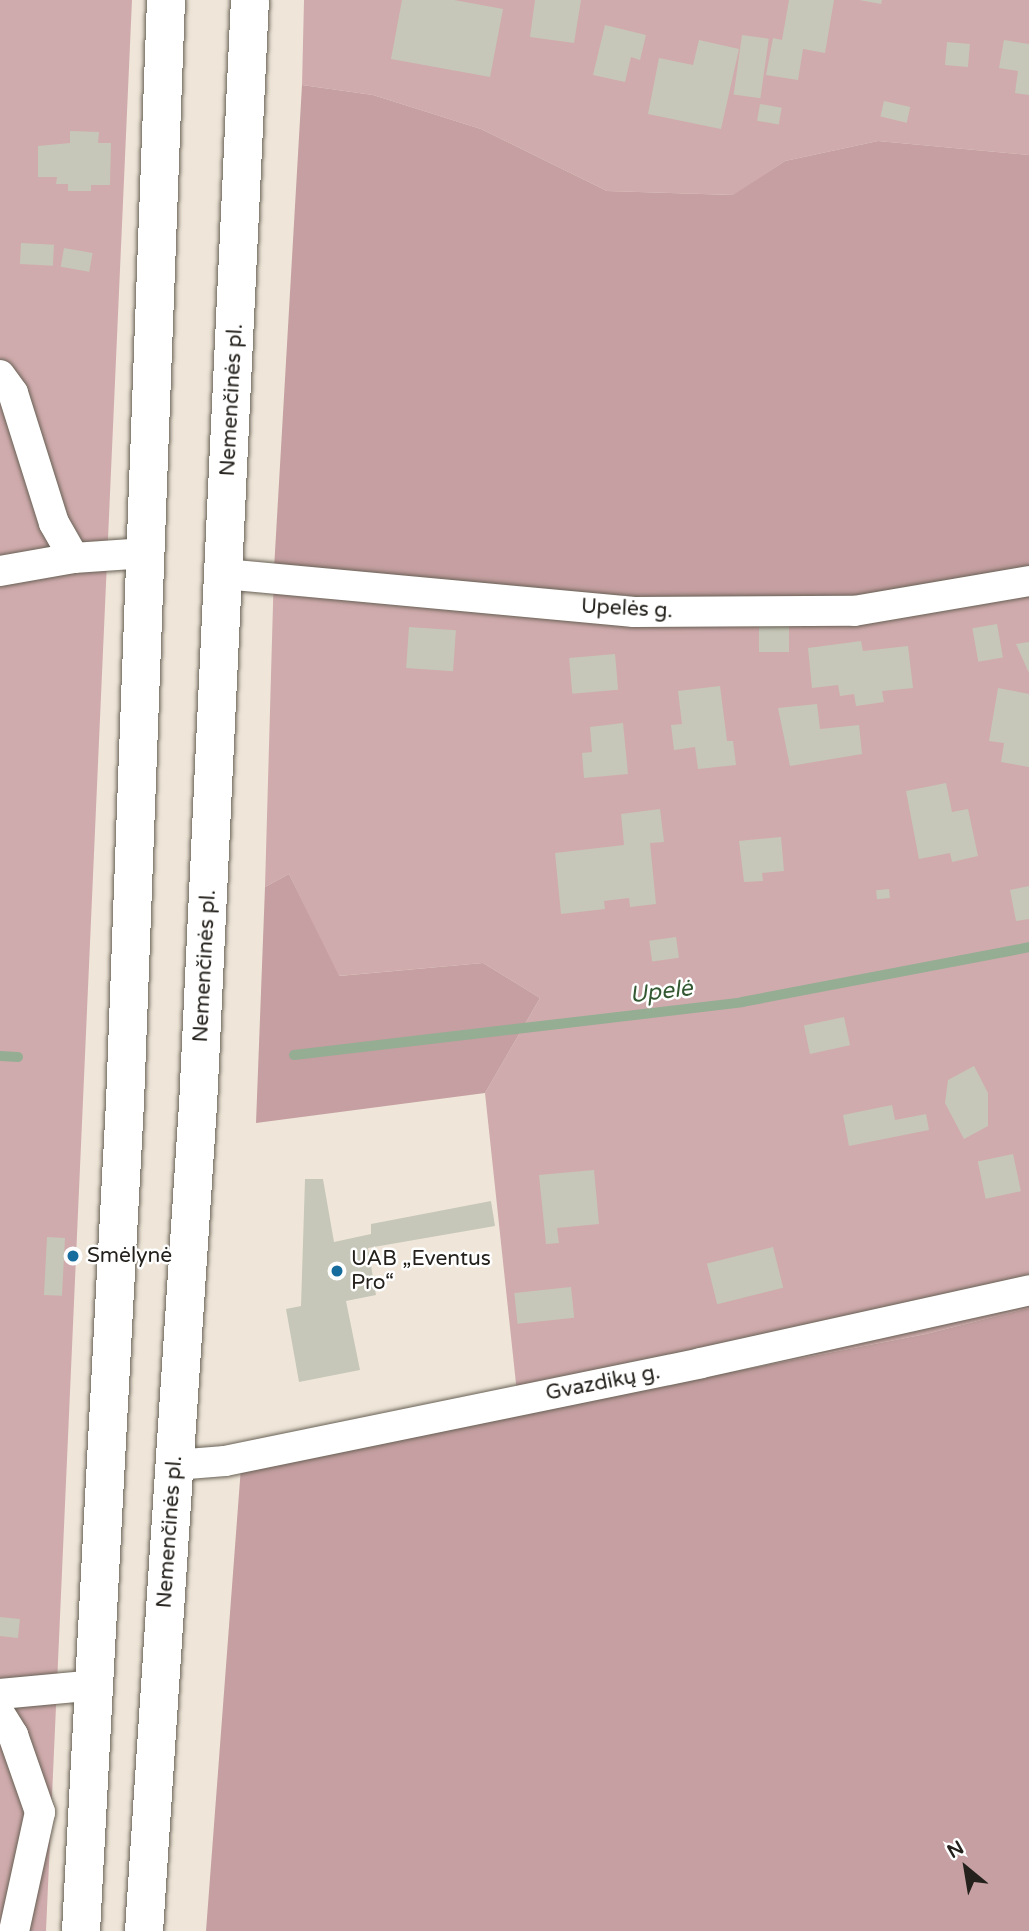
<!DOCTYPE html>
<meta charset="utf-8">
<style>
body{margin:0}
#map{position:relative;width:1029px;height:1931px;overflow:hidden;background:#efe6d9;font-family:"Varela Round",sans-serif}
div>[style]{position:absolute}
.green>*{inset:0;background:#d0abad}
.forest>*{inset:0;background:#c59fa1}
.stream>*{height:10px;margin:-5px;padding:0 5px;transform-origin:5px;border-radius:5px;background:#95ad93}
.building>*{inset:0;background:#c6c7b8;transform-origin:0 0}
.roads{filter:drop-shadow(0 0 2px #686155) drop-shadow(0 0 2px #686155)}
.minor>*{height:30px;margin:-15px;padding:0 15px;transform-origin:15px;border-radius:15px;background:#fff}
.primary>*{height:38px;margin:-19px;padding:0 19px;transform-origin:19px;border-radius:19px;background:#fff}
.dots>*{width:19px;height:19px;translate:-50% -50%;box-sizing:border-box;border:4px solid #fff;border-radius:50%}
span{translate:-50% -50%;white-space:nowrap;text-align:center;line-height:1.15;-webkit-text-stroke:5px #fff;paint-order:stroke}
.street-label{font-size:21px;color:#24211c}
.poi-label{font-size:21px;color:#24211c}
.left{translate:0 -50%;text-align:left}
.water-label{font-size:23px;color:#345932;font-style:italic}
.north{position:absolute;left:931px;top:1833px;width:70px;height:70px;-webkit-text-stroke:5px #fff;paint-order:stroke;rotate:330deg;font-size:19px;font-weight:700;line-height:28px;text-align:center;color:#24211c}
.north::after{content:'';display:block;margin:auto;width:24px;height:32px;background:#24211c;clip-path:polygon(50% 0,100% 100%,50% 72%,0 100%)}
</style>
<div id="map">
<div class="green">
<div style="clip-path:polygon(0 0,132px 0,46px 1931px,0 1931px)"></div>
<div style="clip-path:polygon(304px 0,1029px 0,1029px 155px,878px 141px,785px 161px,734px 195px,607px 191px,481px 129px,373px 95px,302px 85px)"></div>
<div style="clip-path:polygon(274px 569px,1029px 576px,1029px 1308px,926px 1334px,519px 1412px,485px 1093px,540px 998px,483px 963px,338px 976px,289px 874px,265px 887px)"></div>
</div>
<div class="forest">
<div style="clip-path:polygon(302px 85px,373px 95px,481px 129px,607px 191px,733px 195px,785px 161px,878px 141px,1029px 155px,1029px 576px,855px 597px,637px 601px,274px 569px)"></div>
<div style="clip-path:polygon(289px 874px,339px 976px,483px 963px,540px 998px,485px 1093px,256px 1123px,265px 887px)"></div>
<div style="clip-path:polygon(1029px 1308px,1029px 1931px,206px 1931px,241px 1467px,926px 1334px)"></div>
</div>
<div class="stream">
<div style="left:294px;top:1055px;width:451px;rotate:-6.7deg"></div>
<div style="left:742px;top:1002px;width:292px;rotate:-10.8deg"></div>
<div style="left:0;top:1056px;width:18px;rotate:3deg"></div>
</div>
<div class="building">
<div style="clip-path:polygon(402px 0,454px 0,503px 9px,490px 77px,391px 59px)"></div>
<div style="clip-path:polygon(535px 0,581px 0,574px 43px,530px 37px)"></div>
<div style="clip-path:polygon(789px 0,834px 0,825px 53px,803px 49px,798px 80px,766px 75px,773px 38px,782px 40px)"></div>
<div style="clip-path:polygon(859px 0,882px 0,881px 4px)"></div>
<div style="clip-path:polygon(605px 25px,646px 35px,640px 60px,631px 57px,625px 82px,593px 75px)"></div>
<div style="left:742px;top:35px;width:27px;height:60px;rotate:8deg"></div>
<div style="clip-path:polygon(699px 40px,739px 49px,721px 129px,648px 114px,659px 58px,693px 65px)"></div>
<div style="clip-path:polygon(1004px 40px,1029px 44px,1029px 95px,1015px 93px,1018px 71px,999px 68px)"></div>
<div style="left:947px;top:42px;width:23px;height:23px;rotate:5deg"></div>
<div style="left:884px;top:101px;width:27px;height:16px;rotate:13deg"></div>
<div style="left:760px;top:104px;width:22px;height:17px;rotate:10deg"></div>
<div style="clip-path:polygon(70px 131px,99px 132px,98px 143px,111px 143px,110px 185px,91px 185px,91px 191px,68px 191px,68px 184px,56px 184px,57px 177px,38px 177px,38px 146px,70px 143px)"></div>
<div style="left:21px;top:243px;width:33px;height:21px;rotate:3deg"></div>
<div style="left:64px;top:248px;width:29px;height:19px;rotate:10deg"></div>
<div style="left:789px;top:624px;width:28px;height:30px;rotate:90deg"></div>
<div style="left:997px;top:624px;width:34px;height:25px;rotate:80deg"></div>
<div style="left:409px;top:627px;width:47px;height:41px;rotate:4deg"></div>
<div style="clip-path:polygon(861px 641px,863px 651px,908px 646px,913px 688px,882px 691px,884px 702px,856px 706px,854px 694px,840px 696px,838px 685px,812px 688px,808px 648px)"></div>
<div style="clip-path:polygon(1029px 642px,1029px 673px,1016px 644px)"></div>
<div style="left:615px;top:654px;width:36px;height:46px;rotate:85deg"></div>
<div style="clip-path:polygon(720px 686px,727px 741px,733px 741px,736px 765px,698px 769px,695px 747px,674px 750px,671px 725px,682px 724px,678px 691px)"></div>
<div style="clip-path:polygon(998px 688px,1029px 694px,1029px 767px,1001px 762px,1004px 743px,989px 741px)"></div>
<div style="clip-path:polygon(817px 704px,820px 729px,859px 725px,862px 754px,790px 766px,778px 708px)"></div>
<div style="clip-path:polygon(623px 723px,628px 774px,584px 778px,582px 753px,592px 752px,590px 727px)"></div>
<div style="clip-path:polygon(946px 783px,952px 812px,968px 809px,978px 856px,952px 862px,950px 853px,919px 859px,906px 791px)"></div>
<div style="clip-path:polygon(660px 809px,664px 842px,650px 843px,656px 904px,630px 907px,629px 898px,604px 901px,605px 909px,561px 914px,555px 853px,624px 845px,621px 814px)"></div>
<div style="clip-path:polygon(781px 837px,784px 871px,762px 873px,763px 881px,744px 882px,739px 841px)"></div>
<div style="clip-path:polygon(1029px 886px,1029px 919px,1016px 921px,1010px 890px)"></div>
<div style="left:889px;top:889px;width:9px;height:13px;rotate:84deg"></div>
<div style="left:676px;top:937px;width:21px;height:27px;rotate:82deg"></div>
<div style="left:844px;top:1017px;width:29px;height:41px;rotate:78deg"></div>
<div style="clip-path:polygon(974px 1066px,988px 1093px,988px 1126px,964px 1139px,945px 1103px,948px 1080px)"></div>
<div style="clip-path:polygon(892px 1105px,895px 1120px,926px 1114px,929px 1130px,849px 1146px,843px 1115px)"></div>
<div style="left:1013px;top:1154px;width:38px;height:36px;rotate:78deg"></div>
<div style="clip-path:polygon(594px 1170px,599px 1224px,557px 1228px,559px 1243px,546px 1244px,539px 1175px)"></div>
<div style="clip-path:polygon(305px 1179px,323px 1179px,334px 1242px,371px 1234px,371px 1224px,491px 1201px,495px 1226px,368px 1248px,376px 1295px,346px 1301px,360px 1370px,299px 1382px,286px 1309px,301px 1306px)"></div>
<div style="left:47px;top:1237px;width:18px;height:58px;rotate:3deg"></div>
<div style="left:773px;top:1247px;width:42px;height:68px;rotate:76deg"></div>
<div style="left:571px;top:1287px;width:31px;height:57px;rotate:84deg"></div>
<div style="left:0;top:1617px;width:20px;height:19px;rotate:6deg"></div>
</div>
<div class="roads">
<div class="minor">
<div style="left:0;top:375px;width:22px;rotate:54deg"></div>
<div style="left:13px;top:393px;width:136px;rotate:72.5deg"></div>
<div style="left:54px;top:523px;width:40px;rotate:60.3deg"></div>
<div style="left:0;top:571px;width:75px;rotate:-10deg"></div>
<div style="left:74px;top:558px;width:72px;rotate:-4deg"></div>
<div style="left:224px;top:574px;width:412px;rotate:5.3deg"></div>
<div style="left:634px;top:612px;width:220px;rotate:-0.3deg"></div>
<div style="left:854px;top:611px;width:178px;rotate:-9.7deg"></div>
<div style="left:175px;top:1465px;width:50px;rotate:-4.6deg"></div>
<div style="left:225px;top:1461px;width:486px;rotate:-11.6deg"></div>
<div style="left:701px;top:1363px;width:336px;rotate:-12.5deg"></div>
<div style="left:0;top:1694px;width:97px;rotate:-5.3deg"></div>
<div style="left:0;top:1714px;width:25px;rotate:58deg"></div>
<div style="left:13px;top:1735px;width:82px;rotate:70.7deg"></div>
<div style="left:40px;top:1812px;width:122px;rotate:102.3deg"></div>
</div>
<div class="primary">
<div style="left:81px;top:1931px;width:829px;rotate:-86.96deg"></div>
<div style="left:125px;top:1103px;width:1104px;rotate:-87.87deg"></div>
<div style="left:144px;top:1931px;width:827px;rotate:-86.26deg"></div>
<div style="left:198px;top:1106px;width:1107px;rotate:-87.31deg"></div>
</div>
</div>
<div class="dots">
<div style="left:73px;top:1256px;background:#166c9c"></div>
<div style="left:337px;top:1271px;background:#166c9c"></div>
</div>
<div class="street-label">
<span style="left:232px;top:400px;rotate:-87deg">Nemenčinės pl.</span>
<span style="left:627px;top:609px;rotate:3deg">Upelės g.</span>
<span style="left:205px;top:966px;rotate:-87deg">Nemenčinės pl.</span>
<span style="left:603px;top:1383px;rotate:-11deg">Gvazdikų g.</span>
<span style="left:170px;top:1532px;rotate:-86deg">Nemenčinės pl.</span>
</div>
<div class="poi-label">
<span class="left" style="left:87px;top:1256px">Smėlynė</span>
<span class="left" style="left:351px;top:1271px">UAB „Eventus<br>Pro“</span>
</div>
<div class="water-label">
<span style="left:661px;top:992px;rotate:-7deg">Upelė</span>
</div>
<div class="north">N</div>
</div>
